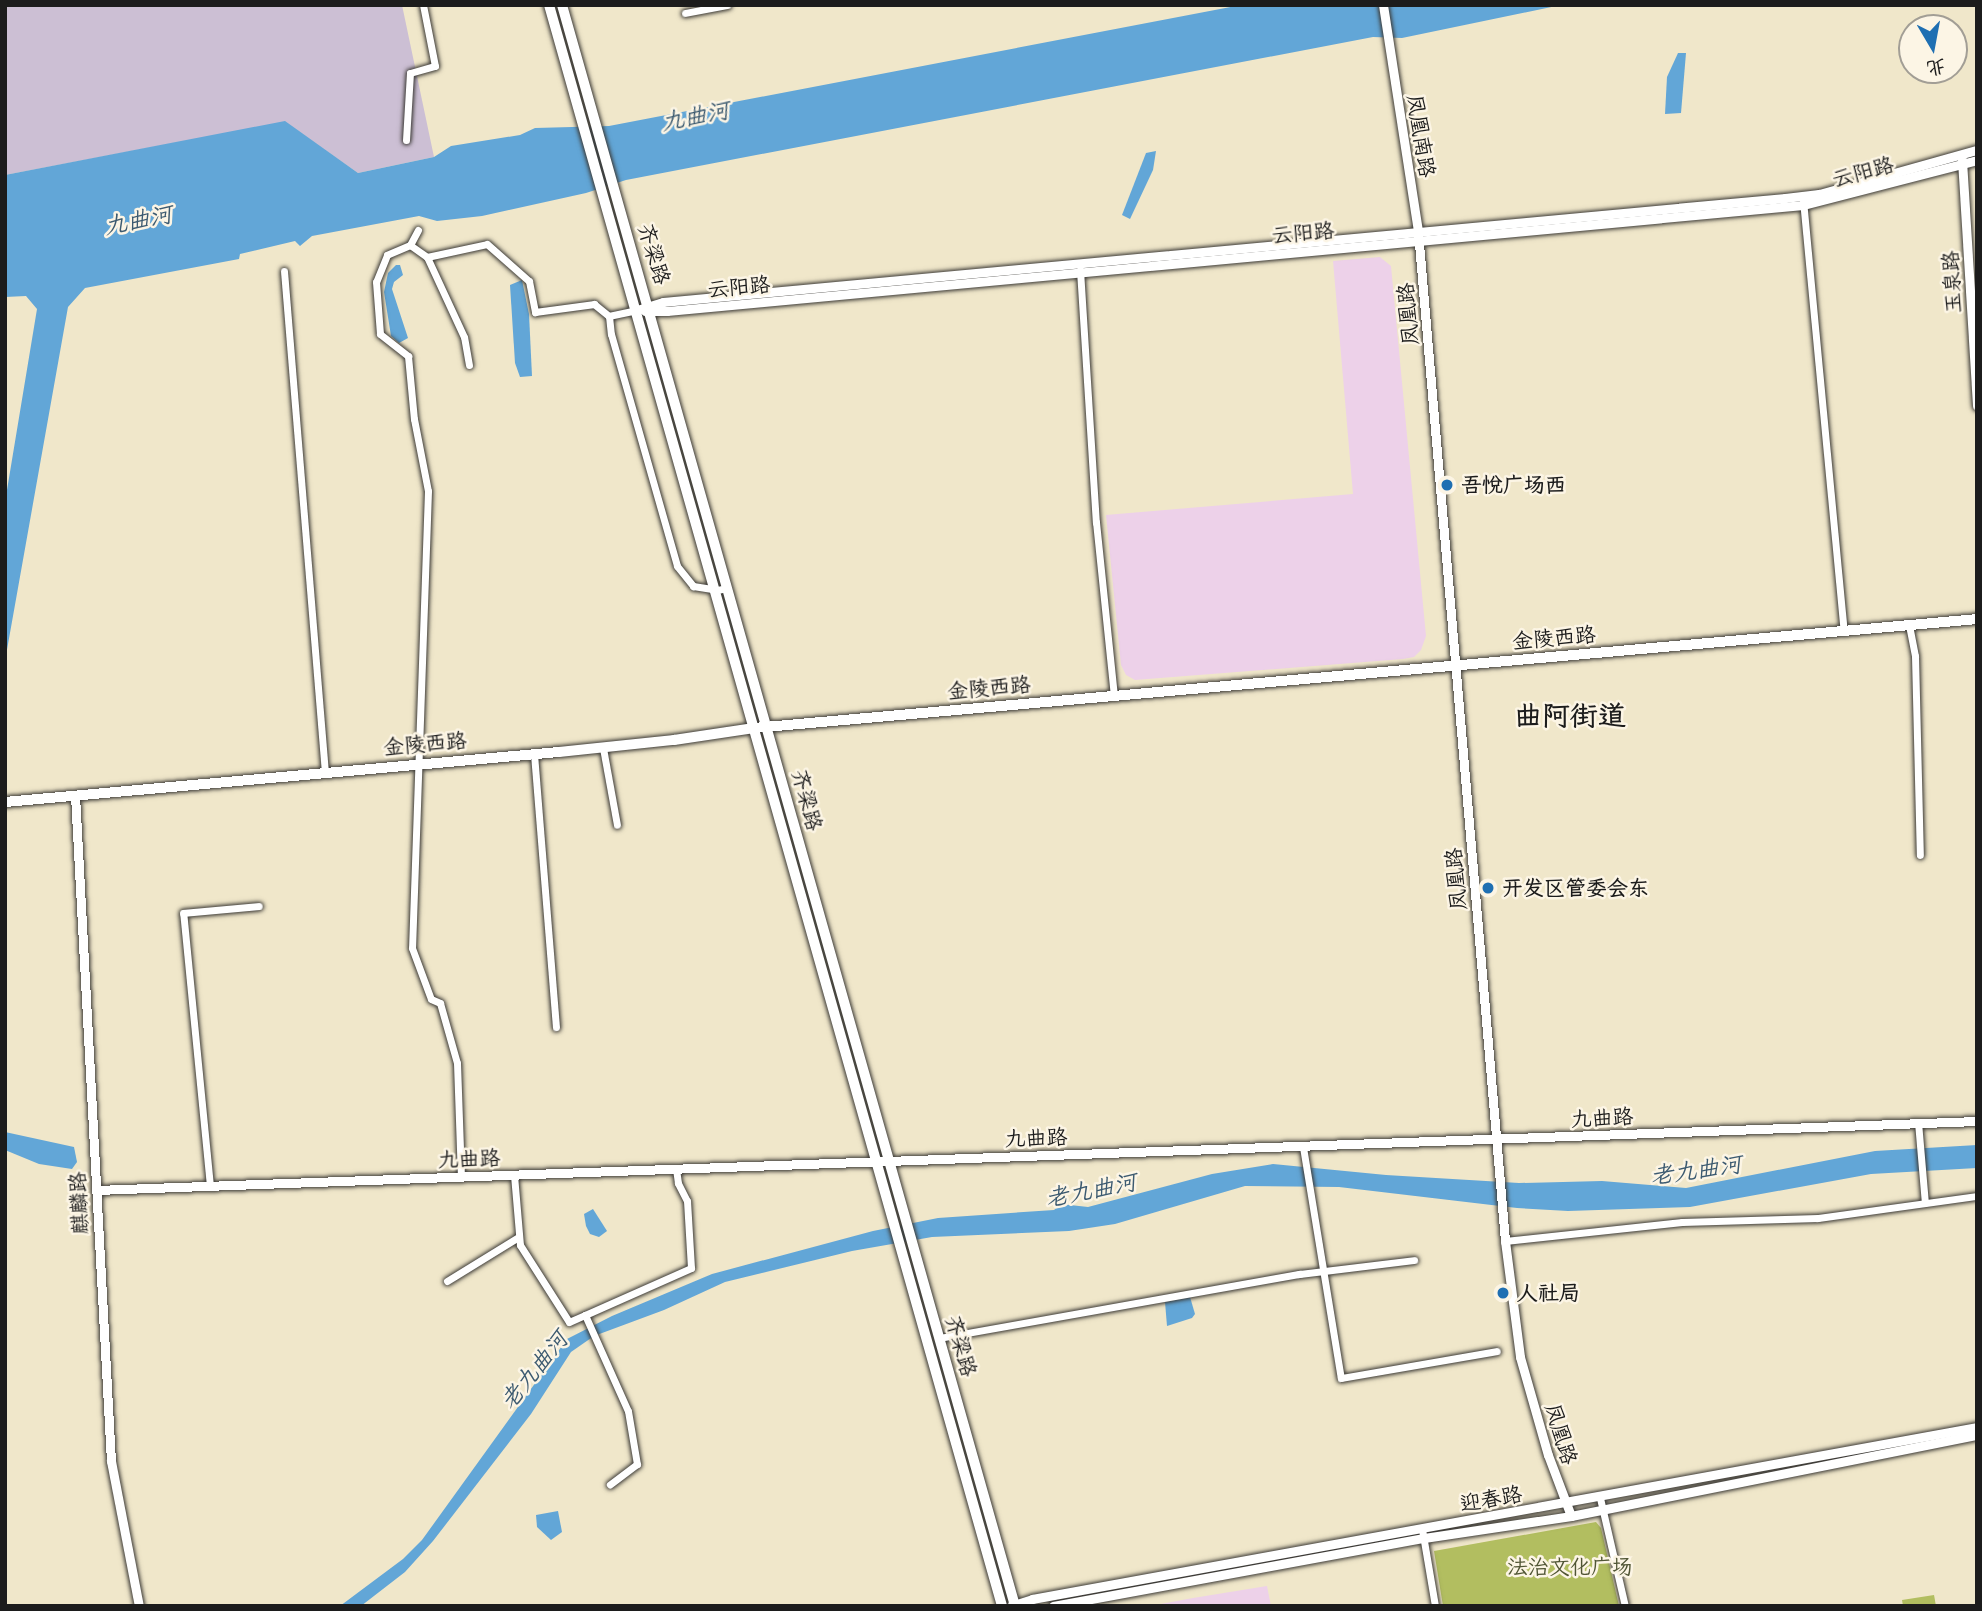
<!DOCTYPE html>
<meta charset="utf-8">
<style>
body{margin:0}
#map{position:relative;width:1982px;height:1611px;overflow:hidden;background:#f0e7ca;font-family:Delius,"LXGW WenKai TC",sans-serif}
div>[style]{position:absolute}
.built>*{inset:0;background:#edd1e9}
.industrial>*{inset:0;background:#ccbfd4}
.green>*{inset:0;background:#b2be60}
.water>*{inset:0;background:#62a6d7}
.roads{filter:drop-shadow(0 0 2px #3c3a36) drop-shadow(0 0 2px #3c3a36)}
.minor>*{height:7px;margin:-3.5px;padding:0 3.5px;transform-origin:3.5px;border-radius:3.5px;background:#fff}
.tertiary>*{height:9px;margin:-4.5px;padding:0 4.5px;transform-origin:4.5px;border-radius:4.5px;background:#fff}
.secondary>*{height:10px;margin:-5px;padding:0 5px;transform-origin:5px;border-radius:5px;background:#fff}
.dots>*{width:19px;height:19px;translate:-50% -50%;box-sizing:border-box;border:4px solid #fcf5e5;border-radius:50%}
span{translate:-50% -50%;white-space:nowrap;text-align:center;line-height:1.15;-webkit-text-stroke:5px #fcf5e5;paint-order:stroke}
.street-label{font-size:21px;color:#1c1c1c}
.poi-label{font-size:21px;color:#1c1c1c;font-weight:700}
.left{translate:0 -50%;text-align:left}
.park-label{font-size:21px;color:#505534}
.water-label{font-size:23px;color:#3c5a70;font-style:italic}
.district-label{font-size:28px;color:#1c1c1c;font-weight:700}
.frame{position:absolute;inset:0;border:7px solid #1c1c1c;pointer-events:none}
.north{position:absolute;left:1898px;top:14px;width:70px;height:70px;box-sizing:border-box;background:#fcf5e5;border:2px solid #a29e95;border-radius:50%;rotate:170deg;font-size:19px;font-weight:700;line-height:28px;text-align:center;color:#1c1c1c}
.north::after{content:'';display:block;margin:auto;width:24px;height:32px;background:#1f6fb2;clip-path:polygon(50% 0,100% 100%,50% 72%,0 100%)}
</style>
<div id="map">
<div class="built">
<div style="clip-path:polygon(1380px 257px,1391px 266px,1426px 636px,1421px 650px,1414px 657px,1403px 659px,1135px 680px,1126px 675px,1121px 665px,1106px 515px,1353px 494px,1333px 261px)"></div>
<div style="clip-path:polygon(1267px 1586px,1271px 1606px,1150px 1606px,1193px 1598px)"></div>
</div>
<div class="industrial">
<div style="clip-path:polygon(5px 5px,402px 5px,434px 157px,358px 173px,285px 122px,5px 175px)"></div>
</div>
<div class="green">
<div style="clip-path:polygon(1596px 1522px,1601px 1528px,1619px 1606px,1443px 1606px,1434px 1551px)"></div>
<div style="clip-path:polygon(1934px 1595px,1936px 1606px,1903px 1606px,1902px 1600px)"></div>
</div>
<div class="water">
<div style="clip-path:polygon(1241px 5px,1561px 5px,1402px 38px,1373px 37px,626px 180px,586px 193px,482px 216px,437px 221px,419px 216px,312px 236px,300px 246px,295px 241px,240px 254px,239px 259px,85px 288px,68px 307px,5px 661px,5px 502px,37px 309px,26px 296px,5px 297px,5px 175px,285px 121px,358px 173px,434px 157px,451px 146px,520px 135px,535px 128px,609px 126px)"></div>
<div style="clip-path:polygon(1678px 53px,1686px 53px,1681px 113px,1665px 114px,1667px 77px)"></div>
<div style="clip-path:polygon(1156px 151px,1153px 170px,1130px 219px,1122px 215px,1146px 153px)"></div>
<div style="clip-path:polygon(396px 265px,400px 265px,403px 275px,394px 282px,392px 289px,408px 338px,399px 343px,391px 336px,384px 292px,388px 273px)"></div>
<div style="clip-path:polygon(522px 280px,529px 314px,532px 376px,520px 377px,515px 363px,510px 285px)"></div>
<div style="clip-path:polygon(5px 1132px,74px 1147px,77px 1162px,72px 1169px,39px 1164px,5px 1150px)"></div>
<div style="clip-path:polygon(1977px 1145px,1977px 1168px,1871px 1174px,1690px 1207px,1568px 1211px,1517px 1208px,1339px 1187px,1245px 1186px,1115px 1224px,1069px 1231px,932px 1237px,852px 1251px,725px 1282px,664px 1310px,594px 1336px,571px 1352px,531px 1414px,433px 1541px,405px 1572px,361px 1606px,340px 1606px,403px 1559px,422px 1540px,567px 1339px,612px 1316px,712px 1274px,873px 1231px,938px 1218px,1054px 1210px,1061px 1204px,1088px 1207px,1212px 1174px,1273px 1164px,1386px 1175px,1519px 1183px,1602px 1181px,1686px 1188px,1875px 1151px)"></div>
<div style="clip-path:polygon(593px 1209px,607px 1231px,599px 1237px,590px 1234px,586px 1226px,584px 1214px)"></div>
<div style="clip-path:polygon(1190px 1297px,1195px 1314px,1192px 1318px,1167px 1326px,1165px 1302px)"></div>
<div style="clip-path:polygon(558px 1511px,562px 1532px,551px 1540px,537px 1527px,536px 1515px)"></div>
</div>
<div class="roads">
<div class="minor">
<div style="left:685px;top:13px;width:43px;rotate:-10.8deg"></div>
<div style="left:406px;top:140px;width:67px;rotate:-86.6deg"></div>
<div style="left:410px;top:73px;width:26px;rotate:-16deg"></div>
<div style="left:435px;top:66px;width:62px;rotate:-101.1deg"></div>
<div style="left:1803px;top:200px;width:433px;rotate:84.6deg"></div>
<div style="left:418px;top:230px;width:17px;rotate:118deg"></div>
<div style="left:410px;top:245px;width:25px;rotate:157deg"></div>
<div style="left:387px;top:255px;width:29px;rotate:112deg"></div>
<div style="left:376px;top:282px;width:52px;rotate:85.6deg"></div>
<div style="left:380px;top:334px;width:36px;rotate:38deg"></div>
<div style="left:408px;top:356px;width:63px;rotate:84.6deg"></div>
<div style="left:414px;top:419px;width:73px;rotate:79deg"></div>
<div style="left:428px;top:491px;width:457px;rotate:92deg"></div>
<div style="left:412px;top:948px;width:54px;rotate:69.6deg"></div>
<div style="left:431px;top:999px;width:10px;rotate:24deg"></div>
<div style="left:440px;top:1003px;width:62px;rotate:74.2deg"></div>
<div style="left:457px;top:1063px;width:114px;rotate:88deg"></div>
<div style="left:410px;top:245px;width:21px;rotate:35deg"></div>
<div style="left:1080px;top:270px;width:253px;rotate:86.4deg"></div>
<div style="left:1096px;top:522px;width:176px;rotate:84.1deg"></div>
<div style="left:284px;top:271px;width:504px;rotate:85.33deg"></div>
<div style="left:637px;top:310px;width:29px;rotate:168deg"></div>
<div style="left:609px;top:316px;width:18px;rotate:84deg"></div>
<div style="left:611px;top:334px;width:241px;rotate:74.1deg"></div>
<div style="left:677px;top:566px;width:26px;rotate:51deg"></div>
<div style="left:693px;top:586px;width:24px;rotate:9deg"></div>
<div style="left:717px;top:590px;width:10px;rotate:-11deg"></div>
<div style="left:469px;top:365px;width:28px;rotate:-100deg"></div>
<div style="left:464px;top:337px;width:88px;rotate:-114.8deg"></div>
<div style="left:427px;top:257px;width:61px;rotate:-12.2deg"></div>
<div style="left:487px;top:244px;width:56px;rotate:41.4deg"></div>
<div style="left:529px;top:281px;width:32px;rotate:79deg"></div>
<div style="left:535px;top:312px;width:60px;rotate:-7.7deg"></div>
<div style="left:594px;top:304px;width:19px;rotate:39deg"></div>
<div style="left:1909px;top:625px;width:32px;rotate:79deg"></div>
<div style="left:1915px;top:656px;width:199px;rotate:88.6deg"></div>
<div style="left:603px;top:748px;width:78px;rotate:79.7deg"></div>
<div style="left:534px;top:754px;width:274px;rotate:85.4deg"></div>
<div style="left:1918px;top:1122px;width:81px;rotate:85.1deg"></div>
<div style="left:1303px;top:1147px;width:234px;rotate:80.7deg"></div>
<div style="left:1341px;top:1378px;width:158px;rotate:-9.8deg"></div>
<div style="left:514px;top:1175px;width:70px;rotate:85.1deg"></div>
<div style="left:520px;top:1245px;width:91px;rotate:57.5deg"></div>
<div style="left:569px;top:1322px;width:17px;rotate:-24deg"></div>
<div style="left:585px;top:1315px;width:105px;rotate:65.9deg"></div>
<div style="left:628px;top:1411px;width:54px;rotate:80.4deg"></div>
<div style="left:637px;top:1464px;width:34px;rotate:143deg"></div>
<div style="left:210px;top:1186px;width:274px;rotate:-95.6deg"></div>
<div style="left:183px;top:913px;width:76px;rotate:-5.3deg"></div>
<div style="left:1505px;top:1241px;width:178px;rotate:-6.1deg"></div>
<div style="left:1682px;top:1222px;width:136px;rotate:-1.7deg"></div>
<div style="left:1818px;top:1218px;width:161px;rotate:-7.9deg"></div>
<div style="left:447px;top:1281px;width:82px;rotate:-31.6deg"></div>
<div style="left:585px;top:1315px;width:116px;rotate:-23.9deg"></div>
<div style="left:691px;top:1268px;width:67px;rotate:-93.4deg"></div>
<div style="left:687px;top:1201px;width:20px;rotate:-117deg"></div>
<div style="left:678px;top:1183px;width:14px;rotate:-98deg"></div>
<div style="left:939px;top:1338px;width:366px;rotate:-10.1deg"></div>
<div style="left:1299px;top:1274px;width:116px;rotate:-6.9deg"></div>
<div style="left:1600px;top:1498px;width:111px;rotate:77deg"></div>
<div style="left:1422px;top:1529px;width:78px;rotate:80.4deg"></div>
</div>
<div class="tertiary">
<div style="left:1383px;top:5px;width:230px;rotate:81.2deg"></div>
<div style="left:1418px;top:232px;width:1013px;rotate:85.07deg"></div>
<div style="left:1505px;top:1241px;width:117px;rotate:82.6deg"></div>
<div style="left:1520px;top:1357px;width:102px;rotate:74.1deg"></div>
<div style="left:1548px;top:1455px;width:65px;rotate:69.3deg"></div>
<div style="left:1962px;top:160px;width:246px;rotate:86.5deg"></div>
<div style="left:637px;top:310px;width:27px;rotate:-17deg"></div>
<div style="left:663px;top:302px;width:1127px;rotate:-5.3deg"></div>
<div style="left:1785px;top:198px;width:34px;rotate:-7deg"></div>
<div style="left:1819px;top:194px;width:164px;rotate:-15.6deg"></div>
<div style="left:645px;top:311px;width:22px"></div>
<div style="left:667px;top:311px;width:1141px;rotate:-5.33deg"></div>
<div style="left:1803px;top:205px;width:180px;rotate:-14.5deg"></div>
<div style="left:75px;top:795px;width:667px;rotate:86.91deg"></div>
<div style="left:111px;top:1461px;width:148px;rotate:79.1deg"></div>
<div style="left:96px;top:1190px;width:1882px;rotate:-2.1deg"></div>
<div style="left:1011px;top:1606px;width:22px;rotate:-18deg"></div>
<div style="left:1032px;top:1599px;width:961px;rotate:-10.32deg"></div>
<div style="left:1053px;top:1606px;width:377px;rotate:-10.4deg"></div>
<div style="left:1424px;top:1538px;width:149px;rotate:-8.5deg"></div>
<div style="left:1571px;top:1516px;width:414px;rotate:-11.3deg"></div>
</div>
<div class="secondary">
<div style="left:549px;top:5px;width:1664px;rotate:74.2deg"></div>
<div style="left:562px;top:5px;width:1664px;rotate:74.2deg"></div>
<div style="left:5px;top:802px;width:556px;rotate:-5.16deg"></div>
<div style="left:559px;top:752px;width:116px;rotate:-6deg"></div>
<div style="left:674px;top:740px;width:81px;rotate:-8.5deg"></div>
<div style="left:754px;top:728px;width:1228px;rotate:-5.09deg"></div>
</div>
</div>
<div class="dots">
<div style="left:1447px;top:485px;background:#1f6fb2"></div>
<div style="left:1488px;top:888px;background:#1f6fb2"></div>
<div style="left:1503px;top:1293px;background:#1f6fb2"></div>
</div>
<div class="street-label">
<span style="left:1421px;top:136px;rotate:81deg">凤凰南路</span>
<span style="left:1863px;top:172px;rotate:-15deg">云阳路</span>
<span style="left:1303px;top:233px;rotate:-5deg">云阳路</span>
<span style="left:654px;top:254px;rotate:73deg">齐梁路</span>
<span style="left:1952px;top:282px;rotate:-93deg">玉泉路</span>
<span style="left:739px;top:287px;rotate:-5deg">云阳路</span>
<span style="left:1408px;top:314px;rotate:-95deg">凤凰路</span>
<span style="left:1554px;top:638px;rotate:-5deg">金陵西路</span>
<span style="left:989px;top:688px;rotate:-5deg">金陵西路</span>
<span style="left:425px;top:744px;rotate:-5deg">金陵西路</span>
<span style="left:807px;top:800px;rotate:75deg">齐梁路</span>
<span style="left:1456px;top:879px;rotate:-95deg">凤凰路</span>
<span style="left:1602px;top:1118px;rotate:-3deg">九曲路</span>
<span style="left:1036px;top:1138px;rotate:-2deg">九曲路</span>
<span style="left:469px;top:1159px;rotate:-2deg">九曲路</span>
<span style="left:79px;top:1203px;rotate:-93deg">麒麟路</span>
<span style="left:961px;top:1346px;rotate:74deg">齐梁路</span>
<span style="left:1561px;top:1434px;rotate:73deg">凤凰路</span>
<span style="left:1491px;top:1499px;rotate:-10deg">迎春路</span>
</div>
<div class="poi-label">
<span class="left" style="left:1461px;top:485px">吾悦广场西</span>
<span class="left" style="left:1502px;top:888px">开发区管委会东</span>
<span class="left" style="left:1517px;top:1293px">人社局</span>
</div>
<div class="park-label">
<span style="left:1570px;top:1567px">法治文化广场</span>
</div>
<div class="water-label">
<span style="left:695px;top:116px;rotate:-11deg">九曲河</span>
<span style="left:138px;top:220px;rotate:-11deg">九曲河</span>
<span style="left:1696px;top:1170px;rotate:-8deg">老九曲河</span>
<span style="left:1091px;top:1190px;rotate:-11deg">老九曲河</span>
<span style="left:534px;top:1370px;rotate:-51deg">老九曲河</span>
</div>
<div class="district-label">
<span style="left:1570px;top:715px">曲阿街道</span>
</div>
<div class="frame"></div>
<div class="north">北</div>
</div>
